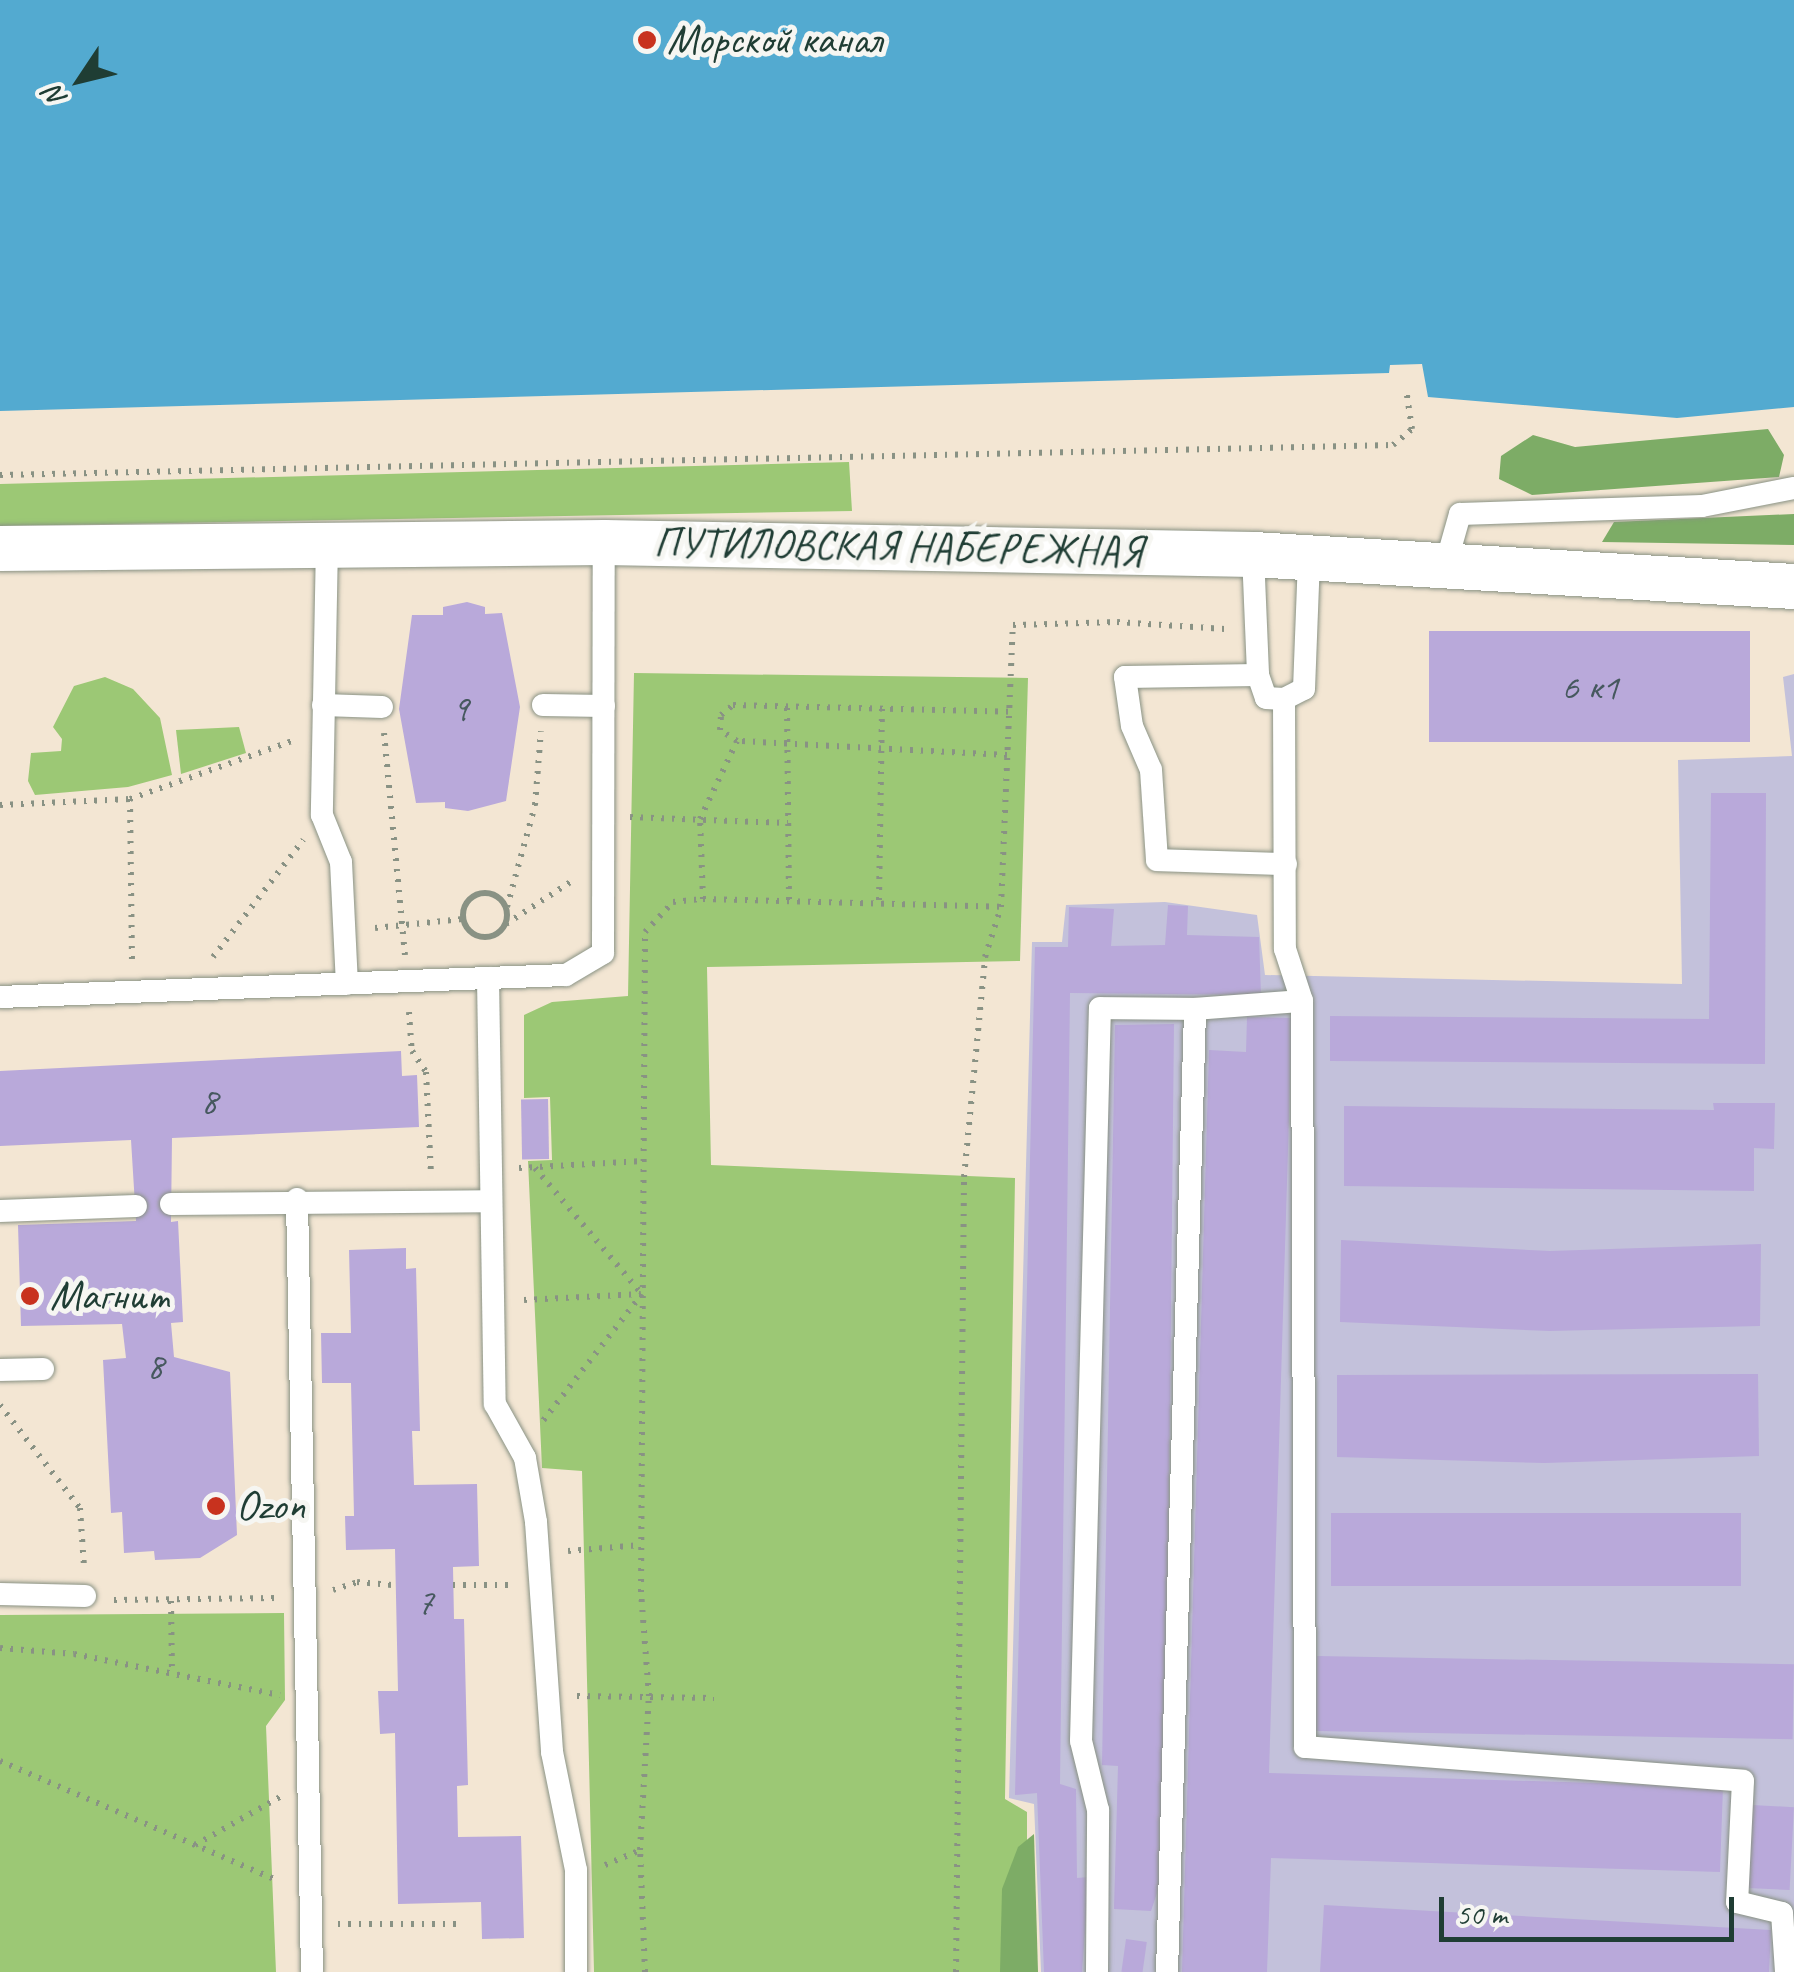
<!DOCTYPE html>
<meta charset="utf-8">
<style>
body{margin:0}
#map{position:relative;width:1794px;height:1972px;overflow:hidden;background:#f3e6d3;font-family:Caveat,sans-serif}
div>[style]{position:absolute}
.industrial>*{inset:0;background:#c3c1db}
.green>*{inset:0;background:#9cc875}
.forest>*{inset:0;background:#7dac66}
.water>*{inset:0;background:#53aad0}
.building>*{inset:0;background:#b9a9da;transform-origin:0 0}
.path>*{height:6px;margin-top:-3px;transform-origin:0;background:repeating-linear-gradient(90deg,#899284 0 2.5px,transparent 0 10.5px)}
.path>.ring{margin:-3px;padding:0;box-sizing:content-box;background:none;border:6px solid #899284;border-radius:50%}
.roads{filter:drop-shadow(0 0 2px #899284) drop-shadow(0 0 2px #899284)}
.service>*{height:22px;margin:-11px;padding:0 11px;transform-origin:11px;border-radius:11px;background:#fff}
.minor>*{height:45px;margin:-22.5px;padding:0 22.5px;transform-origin:22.5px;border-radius:22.5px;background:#fff}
.dots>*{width:28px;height:28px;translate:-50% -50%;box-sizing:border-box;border:5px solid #f6f6f2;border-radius:50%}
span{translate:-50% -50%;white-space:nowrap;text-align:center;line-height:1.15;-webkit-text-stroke:10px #f6f6f2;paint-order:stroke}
.number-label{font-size:38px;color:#46585e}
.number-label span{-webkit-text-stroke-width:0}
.poi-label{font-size:42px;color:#1f3d34}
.left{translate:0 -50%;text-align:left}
.street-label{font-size:42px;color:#1f3d34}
.north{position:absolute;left:30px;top:30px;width:100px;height:100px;-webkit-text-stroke:8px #f6f6f2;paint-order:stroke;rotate:235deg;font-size:28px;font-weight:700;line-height:40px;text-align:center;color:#1f3d34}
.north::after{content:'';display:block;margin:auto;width:35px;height:45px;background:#1f3d34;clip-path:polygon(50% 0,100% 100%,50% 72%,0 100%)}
.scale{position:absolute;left:1439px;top:1897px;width:295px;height:45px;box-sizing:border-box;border:5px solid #1f3d34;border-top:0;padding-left:12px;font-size:30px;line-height:35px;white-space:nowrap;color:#1f3d34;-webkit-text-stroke:8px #f6f6f2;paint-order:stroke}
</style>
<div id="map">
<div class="industrial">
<div style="clip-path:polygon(1794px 674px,1794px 1972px,1041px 1972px,1034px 1804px,1009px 1798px,1032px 942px,1062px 942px,1066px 905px,1165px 902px,1257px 915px,1265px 975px,1682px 984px,1678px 760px,1792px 756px,1783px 677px)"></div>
</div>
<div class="green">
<div style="clip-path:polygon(849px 462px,852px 511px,0 526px,0 484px)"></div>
<div style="clip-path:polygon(634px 673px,1028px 678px,1020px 961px,707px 967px,711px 1165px,1015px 1178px,1005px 1799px,1027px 1812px,1027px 1972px,594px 1972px,582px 1471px,542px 1468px,528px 1161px,552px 1160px,550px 1097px,524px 1098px,524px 1015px,552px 1002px,628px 996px)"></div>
<div style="clip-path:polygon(105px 677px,133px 689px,160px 718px,172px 775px,128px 787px,35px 795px,28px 781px,31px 753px,61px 751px,62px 739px,53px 727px,74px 686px)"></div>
<div style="clip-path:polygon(239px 727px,246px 753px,181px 774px,176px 730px)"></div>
<div style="clip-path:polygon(284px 1613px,285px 1700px,266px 1726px,276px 1972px,0 1972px,0 1615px)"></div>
</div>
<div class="forest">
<div style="clip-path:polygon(1768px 429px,1784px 455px,1779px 477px,1532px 495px,1499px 479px,1501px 456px,1533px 435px,1575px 447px)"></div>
<div style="clip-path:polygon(1794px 514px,1794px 545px,1602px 542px,1614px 522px)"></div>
<div style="clip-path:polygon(1034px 1834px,1038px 1972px,1000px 1972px,1002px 1889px,1018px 1847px)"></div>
</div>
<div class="water">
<div style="clip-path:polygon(0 0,1794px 0,1794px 407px,1677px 418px,1428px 397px,1422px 364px,1390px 365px,1389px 373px,0 411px)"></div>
</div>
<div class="building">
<div style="clip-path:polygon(467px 602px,485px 607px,485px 614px,502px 613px,520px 707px,506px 801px,468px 811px,445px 808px,445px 802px,416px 803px,399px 709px,412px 615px,443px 615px,443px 607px)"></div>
<div style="left:1750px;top:631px;width:111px;height:321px;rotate:90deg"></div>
<div style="clip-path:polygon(1711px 793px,1766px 793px,1765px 1064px,1330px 1061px,1330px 1016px,1709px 1019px)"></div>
<div style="clip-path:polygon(1168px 905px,1188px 906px,1187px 935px,1259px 937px,1261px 995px,1070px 993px,1060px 1784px,1076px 1789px,1077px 1878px,1089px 1877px,1082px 1972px,1044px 1972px,1037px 1793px,1015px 1795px,1035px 947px,1068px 947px,1069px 907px,1114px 909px,1111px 946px,1165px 945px)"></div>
<div style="clip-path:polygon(1247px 1017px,1292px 1018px,1269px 1773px,1723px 1787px,1720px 1872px,1271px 1858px,1267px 1972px,1182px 1972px,1209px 1050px,1246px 1052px)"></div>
<div style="clip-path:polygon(1174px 1024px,1167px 1699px,1161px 1881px,1151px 1911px,1114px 1909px,1118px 1766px,1102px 1765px,1115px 1025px)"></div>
<div style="clip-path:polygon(401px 1051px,402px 1076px,417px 1075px,419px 1127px,172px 1138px,171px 1222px,178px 1221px,183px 1322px,171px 1323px,174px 1357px,230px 1372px,237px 1535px,200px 1558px,155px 1560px,154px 1551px,124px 1553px,122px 1512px,111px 1513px,103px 1360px,126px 1358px,122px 1324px,21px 1326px,18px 1225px,136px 1221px,131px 1140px,0 1146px,0 1071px)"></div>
<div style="left:548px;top:1099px;width:60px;height:27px;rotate:89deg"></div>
<div style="clip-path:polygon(1713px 1103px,1775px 1103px,1774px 1149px,1754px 1148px,1754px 1191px,1344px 1186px,1344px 1106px,1714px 1110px)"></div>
<div style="clip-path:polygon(1341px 1240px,1550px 1251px,1761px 1244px,1760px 1326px,1550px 1331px,1340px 1322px)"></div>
<div style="clip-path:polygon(406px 1248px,406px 1269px,416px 1268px,420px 1431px,412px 1431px,414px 1485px,477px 1484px,479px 1566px,453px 1567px,454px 1619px,464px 1619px,468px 1785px,457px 1786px,458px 1837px,521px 1836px,524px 1938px,482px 1939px,481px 1902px,398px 1904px,395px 1733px,380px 1734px,378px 1691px,398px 1691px,395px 1549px,346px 1550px,345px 1516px,354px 1516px,351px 1383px,322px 1383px,321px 1333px,351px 1333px,349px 1250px)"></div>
<div style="clip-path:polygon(1758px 1374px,1759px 1456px,1545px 1463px,1337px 1457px,1337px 1375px)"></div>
<div style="left:1741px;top:1513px;width:73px;height:410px;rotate:90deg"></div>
<div style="left:1317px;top:1656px;width:477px;height:75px;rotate:1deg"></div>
<div style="left:1752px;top:1805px;width:42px;height:83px;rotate:3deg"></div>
<div style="clip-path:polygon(1324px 1905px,1771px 1930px,1769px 1972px,1320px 1972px)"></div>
<div style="left:1126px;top:1939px;width:21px;height:33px;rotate:8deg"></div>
</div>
<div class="path">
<div style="left:0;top:475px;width:1393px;rotate:-1.23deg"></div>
<div style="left:1393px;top:445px;width:25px;rotate:-40deg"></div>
<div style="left:1412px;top:429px;width:40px;rotate:-98.5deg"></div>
<div style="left:787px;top:708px;width:193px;rotate:89.4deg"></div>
<div style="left:384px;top:733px;width:223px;rotate:84.6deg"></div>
<div style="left:1007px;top:755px;width:270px;rotate:-177deg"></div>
<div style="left:737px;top:741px;width:20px;rotate:-147deg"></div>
<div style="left:720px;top:730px;width:15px;rotate:-86deg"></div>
<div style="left:721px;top:715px;width:16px;rotate:-40deg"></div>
<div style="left:733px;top:705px;width:279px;rotate:1.4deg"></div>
<div style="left:130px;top:799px;width:164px;rotate:89.3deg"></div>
<div style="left:0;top:805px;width:130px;rotate:-2.6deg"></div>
<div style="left:130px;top:799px;width:172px;rotate:-19.7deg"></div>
<div style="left:630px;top:817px;width:158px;rotate:2.2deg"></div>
<div class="ring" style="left:463px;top:893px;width:38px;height:38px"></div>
<div style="left:703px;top:899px;width:80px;rotate:-92.1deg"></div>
<div style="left:700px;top:819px;width:86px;rotate:-64.6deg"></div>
<div style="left:879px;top:900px;width:191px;rotate:-89.1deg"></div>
<div style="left:507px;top:907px;width:106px;rotate:-74.6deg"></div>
<div style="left:535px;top:805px;width:74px;rotate:-85.4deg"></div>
<div style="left:506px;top:924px;width:82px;rotate:-33.1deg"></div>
<div style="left:375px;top:928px;width:88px;rotate:-5.8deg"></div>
<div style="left:213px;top:957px;width:148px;rotate:-52.4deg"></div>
<div style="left:409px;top:1012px;width:39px;rotate:86deg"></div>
<div style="left:412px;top:1051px;width:25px;rotate:56deg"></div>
<div style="left:426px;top:1072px;width:103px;rotate:87.2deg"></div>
<div style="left:519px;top:1168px;width:124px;rotate:-3.2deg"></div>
<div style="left:535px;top:1168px;width:165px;rotate:49.7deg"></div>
<div style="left:642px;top:1294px;width:167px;rotate:128deg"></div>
<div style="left:524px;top:1300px;width:117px;rotate:-2.9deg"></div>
<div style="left:0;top:1405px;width:130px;rotate:52.2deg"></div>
<div style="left:80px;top:1508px;width:59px;rotate:86.1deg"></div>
<div style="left:568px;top:1551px;width:73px;rotate:-4.7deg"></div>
<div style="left:453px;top:1585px;width:59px"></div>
<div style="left:333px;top:1590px;width:25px;rotate:-18deg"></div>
<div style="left:357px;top:1582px;width:38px;rotate:5deg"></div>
<div style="left:114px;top:1600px;width:163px;rotate:-0.7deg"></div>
<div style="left:171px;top:1601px;width:72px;rotate:89.2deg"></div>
<div style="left:0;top:1648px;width:74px;rotate:4.6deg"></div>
<div style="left:74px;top:1654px;width:210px;rotate:11.3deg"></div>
<div style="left:577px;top:1696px;width:137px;rotate:0.8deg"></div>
<div style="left:0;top:1761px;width:304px;rotate:23.3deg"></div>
<div style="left:195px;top:1845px;width:98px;rotate:-29.5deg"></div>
<div style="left:605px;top:1865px;width:38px;rotate:-23deg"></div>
<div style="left:338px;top:1924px;width:124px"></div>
<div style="left:645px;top:1972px;width:122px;rotate:-92.3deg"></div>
<div style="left:640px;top:1850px;width:154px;rotate:-86.7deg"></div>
<div style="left:649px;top:1696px;width:104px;rotate:-94.4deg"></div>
<div style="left:641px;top:1592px;width:660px;rotate:-89.65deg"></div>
<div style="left:645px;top:932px;width:41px;rotate:-47deg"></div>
<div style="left:673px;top:902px;width:30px;rotate:-6deg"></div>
<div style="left:703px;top:899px;width:298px;rotate:1.5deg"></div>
<div style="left:956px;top:1972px;width:795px;rotate:-89.42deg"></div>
<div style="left:964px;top:1177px;width:221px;rotate:-84.5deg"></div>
<div style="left:985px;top:957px;width:52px;rotate:-72.3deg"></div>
<div style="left:1001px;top:907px;width:282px;rotate:-87.6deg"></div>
<div style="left:1013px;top:625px;width:104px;rotate:-1.7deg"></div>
<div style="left:1117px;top:622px;width:108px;rotate:3.7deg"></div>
</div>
<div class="roads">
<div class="service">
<div style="left:327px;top:544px;width:271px;rotate:91.1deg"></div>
<div style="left:322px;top:815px;width:51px;rotate:68deg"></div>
<div style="left:341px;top:862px;width:122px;rotate:87.2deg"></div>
<div style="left:1253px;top:554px;width:121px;rotate:87.6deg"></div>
<div style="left:1258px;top:675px;width:24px;rotate:71deg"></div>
<div style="left:1266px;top:698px;width:18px;rotate:3deg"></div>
<div style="left:1284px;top:699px;width:22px;rotate:-27deg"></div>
<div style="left:1304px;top:689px;width:131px;rotate:-87.8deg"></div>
<div style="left:1445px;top:567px;width:55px;rotate:-74.2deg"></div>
<div style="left:1460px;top:514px;width:242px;rotate:-1.9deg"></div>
<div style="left:1702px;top:506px;width:94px;rotate:-11.1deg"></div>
<div style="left:1258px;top:675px;width:133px;rotate:179.1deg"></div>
<div style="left:1125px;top:677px;width:49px;rotate:81.9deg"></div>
<div style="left:1132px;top:726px;width:48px;rotate:66.6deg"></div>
<div style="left:1151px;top:770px;width:90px;rotate:86.2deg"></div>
<div style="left:1157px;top:860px;width:129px;rotate:1.8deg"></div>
<div style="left:1284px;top:699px;width:250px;rotate:89.8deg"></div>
<div style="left:1285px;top:949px;width:55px;rotate:71.9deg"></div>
<div style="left:1302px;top:1001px;width:746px;rotate:89.77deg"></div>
<div style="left:1305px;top:1747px;width:439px;rotate:4.4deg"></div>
<div style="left:1743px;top:1781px;width:121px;rotate:92.8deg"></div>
<div style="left:1737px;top:1902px;width:46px;rotate:13.7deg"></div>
<div style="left:1782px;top:1913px;width:59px;rotate:86.1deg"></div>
<div style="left:323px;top:705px;width:59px;rotate:1.9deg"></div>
<div style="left:543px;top:705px;width:61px;rotate:0.9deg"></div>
<div style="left:488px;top:978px;width:426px;rotate:89.1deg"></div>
<div style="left:495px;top:1404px;width:62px;rotate:60.9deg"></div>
<div style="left:525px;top:1458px;width:65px;rotate:80.2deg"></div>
<div style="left:536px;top:1522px;width:231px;rotate:86deg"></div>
<div style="left:552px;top:1752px;width:120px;rotate:78.5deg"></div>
<div style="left:576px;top:1870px;width:102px;rotate:90deg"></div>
<div style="left:0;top:997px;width:566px;rotate:-2.23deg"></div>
<div style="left:566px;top:975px;width:43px;rotate:-30.7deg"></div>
<div style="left:603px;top:953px;width:411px;rotate:-89.9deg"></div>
<div style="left:297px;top:1199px;width:773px;rotate:88.89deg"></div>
<div style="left:171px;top:1204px;width:318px;rotate:-0.5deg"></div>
<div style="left:0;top:1211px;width:136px;rotate:-2.1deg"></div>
<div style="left:0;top:1370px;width:43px;rotate:-1.3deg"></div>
<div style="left:0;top:1594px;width:85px;rotate:1.3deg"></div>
<div style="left:1097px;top:1972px;width:162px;rotate:-89.6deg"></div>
<div style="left:1098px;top:1810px;width:71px;rotate:-103.8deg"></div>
<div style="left:1081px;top:1741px;width:733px;rotate:-88.52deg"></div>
<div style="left:1100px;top:1008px;width:95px;rotate:0.6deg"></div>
<div style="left:1167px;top:1972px;width:963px;rotate:-88.33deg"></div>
<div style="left:1195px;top:1009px;width:107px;rotate:-4.3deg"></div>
</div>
<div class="minor">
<div style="left:0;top:548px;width:604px;rotate:-0.57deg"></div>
<div style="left:604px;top:542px;width:649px;rotate:1.06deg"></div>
<div style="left:1253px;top:554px;width:542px;rotate:3.39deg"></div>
</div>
</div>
<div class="dots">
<div style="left:647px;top:40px;background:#c8321e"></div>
<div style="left:30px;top:1296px;background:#c8321e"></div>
<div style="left:216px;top:1506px;background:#c8321e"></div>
</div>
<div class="number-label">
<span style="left:1590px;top:687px">6 к1</span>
<span style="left:460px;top:708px">9</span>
<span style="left:209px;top:1101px">8</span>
<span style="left:155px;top:1366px">8</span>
<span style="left:425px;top:1602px">7</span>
</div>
<div class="poi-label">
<span class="left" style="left:667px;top:40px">Морской канал</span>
<span class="left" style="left:50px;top:1296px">Магнит</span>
<span class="left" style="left:236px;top:1506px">Ozon</span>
</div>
<div class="street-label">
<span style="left:898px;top:547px;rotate:1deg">ПУТИЛОВСКАЯ НАБЕРЕЖНАЯ</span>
</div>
<div class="north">N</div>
<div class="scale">50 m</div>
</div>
